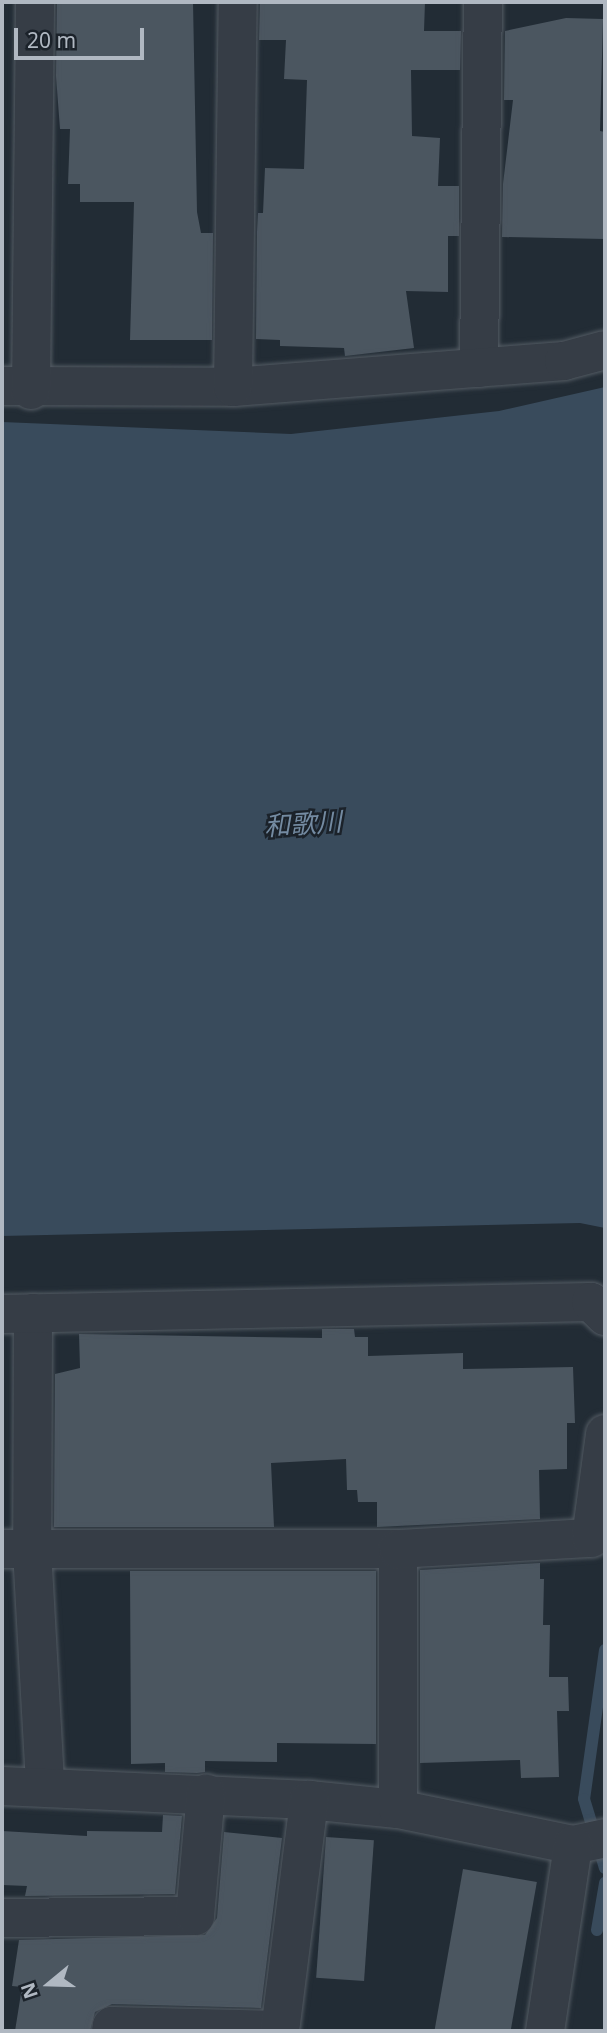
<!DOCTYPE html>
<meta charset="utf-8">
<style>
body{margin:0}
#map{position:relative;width:607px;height:2033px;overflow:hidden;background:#222c35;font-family:"Noto Sans","Noto Sans JP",sans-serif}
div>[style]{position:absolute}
.water>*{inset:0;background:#394b5c}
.stream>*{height:12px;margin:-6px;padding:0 6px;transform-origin:6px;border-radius:6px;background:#394b5c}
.building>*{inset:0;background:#4b5660;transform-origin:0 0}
.roads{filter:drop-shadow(0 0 2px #535b63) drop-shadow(0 0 2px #535b63)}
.street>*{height:38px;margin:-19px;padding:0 19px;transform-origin:19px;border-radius:19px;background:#363d46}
span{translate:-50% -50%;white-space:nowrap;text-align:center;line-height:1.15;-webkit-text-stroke:5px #1b222a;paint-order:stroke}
.water-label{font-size:26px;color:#748ba2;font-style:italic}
.frame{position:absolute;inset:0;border:4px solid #b0b8c2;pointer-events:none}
.north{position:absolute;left:14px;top:1949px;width:70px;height:70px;-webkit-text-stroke:5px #1b222a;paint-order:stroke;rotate:251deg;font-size:19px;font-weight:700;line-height:28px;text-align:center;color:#b0b8c2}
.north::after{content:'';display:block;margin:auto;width:24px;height:32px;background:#b0b8c2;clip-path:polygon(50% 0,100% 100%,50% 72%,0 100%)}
.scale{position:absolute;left:14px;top:28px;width:130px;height:32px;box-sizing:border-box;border:4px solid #b0b8c2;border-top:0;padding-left:9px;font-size:21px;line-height:24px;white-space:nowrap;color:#b0b8c2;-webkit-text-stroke:5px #1b222a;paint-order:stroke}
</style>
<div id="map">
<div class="water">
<div style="clip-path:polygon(605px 387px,605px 1228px,580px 1223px,2px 1236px,2px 422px,291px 434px,499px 411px)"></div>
</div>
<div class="stream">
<div style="left:605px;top:1650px;width:150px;rotate:98deg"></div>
<div style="left:584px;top:1799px;width:72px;rotate:73.1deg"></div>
<div style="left:597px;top:1930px;width:48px;rotate:-80.3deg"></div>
</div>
<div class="building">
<div style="clip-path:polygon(57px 2px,193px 2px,197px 212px,201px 233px,213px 233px,212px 340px,130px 340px,134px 202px,80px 202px,80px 184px,68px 184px,70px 129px,60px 129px,56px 76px)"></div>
<div style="clip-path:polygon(260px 2px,425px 2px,424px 31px,461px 31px,460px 70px,411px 70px,412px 136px,440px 138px,438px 186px,459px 186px,459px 236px,448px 236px,448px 292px,406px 291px,414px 348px,345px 356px,344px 348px,280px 346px,280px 340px,256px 339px,257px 232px,258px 213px,263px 213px,265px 168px,304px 169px,307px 80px,284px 79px,286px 40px,259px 40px)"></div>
<div style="clip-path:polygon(566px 18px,603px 19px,600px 131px,605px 132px,605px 239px,502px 237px,503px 184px,513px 100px,504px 100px,505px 31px)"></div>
<div style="clip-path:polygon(322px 1329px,354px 1329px,355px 1337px,368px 1337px,368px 1356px,463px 1353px,463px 1369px,573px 1367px,575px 1423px,567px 1423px,567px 1469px,539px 1470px,540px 1519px,377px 1527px,377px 1502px,358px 1502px,357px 1490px,347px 1490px,346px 1459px,271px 1463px,274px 1527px,54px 1527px,55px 1374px,80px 1368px,79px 1334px,322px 1338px)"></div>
<div style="clip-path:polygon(540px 1563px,540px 1579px,544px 1579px,543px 1625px,550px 1625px,549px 1677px,568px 1677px,569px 1711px,557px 1711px,559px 1777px,521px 1778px,520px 1760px,420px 1763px,420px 1570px)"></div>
<div style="clip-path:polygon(130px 1571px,376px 1571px,376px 1744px,277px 1743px,277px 1762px,205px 1761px,205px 1772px,197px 1773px,165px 1772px,165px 1763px,131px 1764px)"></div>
<div style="clip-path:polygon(163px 1815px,182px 1816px,175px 1894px,25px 1896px,27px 1886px,2px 1885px,2px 1831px,87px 1836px,87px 1831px,162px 1832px)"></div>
<div style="clip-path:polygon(224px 1832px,282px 1838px,261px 2008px,112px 2004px,95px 2012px,90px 2031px,15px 2031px,22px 1987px,12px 1986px,19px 1940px,205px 1935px,217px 1918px)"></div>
<div style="left:326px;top:1837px;width:48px;height:141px;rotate:4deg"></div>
<div style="left:463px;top:1869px;width:75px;height:164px;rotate:10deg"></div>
</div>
<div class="roads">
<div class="street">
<div style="left:479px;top:368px;width:366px;rotate:-89.4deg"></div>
<div style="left:2px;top:386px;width:231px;rotate:0.2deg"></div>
<div style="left:233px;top:387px;width:332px;rotate:-4.5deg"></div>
<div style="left:564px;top:361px;width:42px;rotate:-15deg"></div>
<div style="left:233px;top:387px;width:385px;rotate:-89.3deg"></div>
<div style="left:31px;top:390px;width:388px;rotate:-89.4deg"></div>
<div style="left:33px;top:1313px;width:237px;rotate:90.2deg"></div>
<div style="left:32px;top:1550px;width:236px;rotate:86.8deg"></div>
<div style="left:2px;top:1314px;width:589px;rotate:-1.17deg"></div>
<div style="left:591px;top:1302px;width:20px;rotate:45deg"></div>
<div style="left:2px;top:1549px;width:396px"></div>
<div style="left:2px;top:1786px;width:307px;rotate:2.6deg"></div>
<div style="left:309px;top:1800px;width:89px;rotate:5.8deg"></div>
<div style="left:398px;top:1809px;width:179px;rotate:11.6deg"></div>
<div style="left:573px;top:1845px;width:33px;rotate:-12deg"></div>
<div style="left:398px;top:1809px;width:260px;rotate:-90deg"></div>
<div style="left:398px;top:1549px;width:193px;rotate:-3.3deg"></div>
<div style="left:591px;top:1538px;width:105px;rotate:-82.3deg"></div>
<div style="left:2px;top:1918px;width:193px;rotate:-0.6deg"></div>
<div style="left:195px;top:1916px;width:123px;rotate:-84.9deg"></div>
<div style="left:111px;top:2031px;width:5px;rotate:-79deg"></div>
<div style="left:112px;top:2026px;width:168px;rotate:1.4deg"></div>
<div style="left:280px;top:2031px;width:233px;rotate:-82.8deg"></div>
<div style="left:545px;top:2031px;width:188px;rotate:-81.4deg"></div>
</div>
</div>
<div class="water-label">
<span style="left:303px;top:824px;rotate:-4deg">和歌川</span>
</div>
<div class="frame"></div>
<div class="north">N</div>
<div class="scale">20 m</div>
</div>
